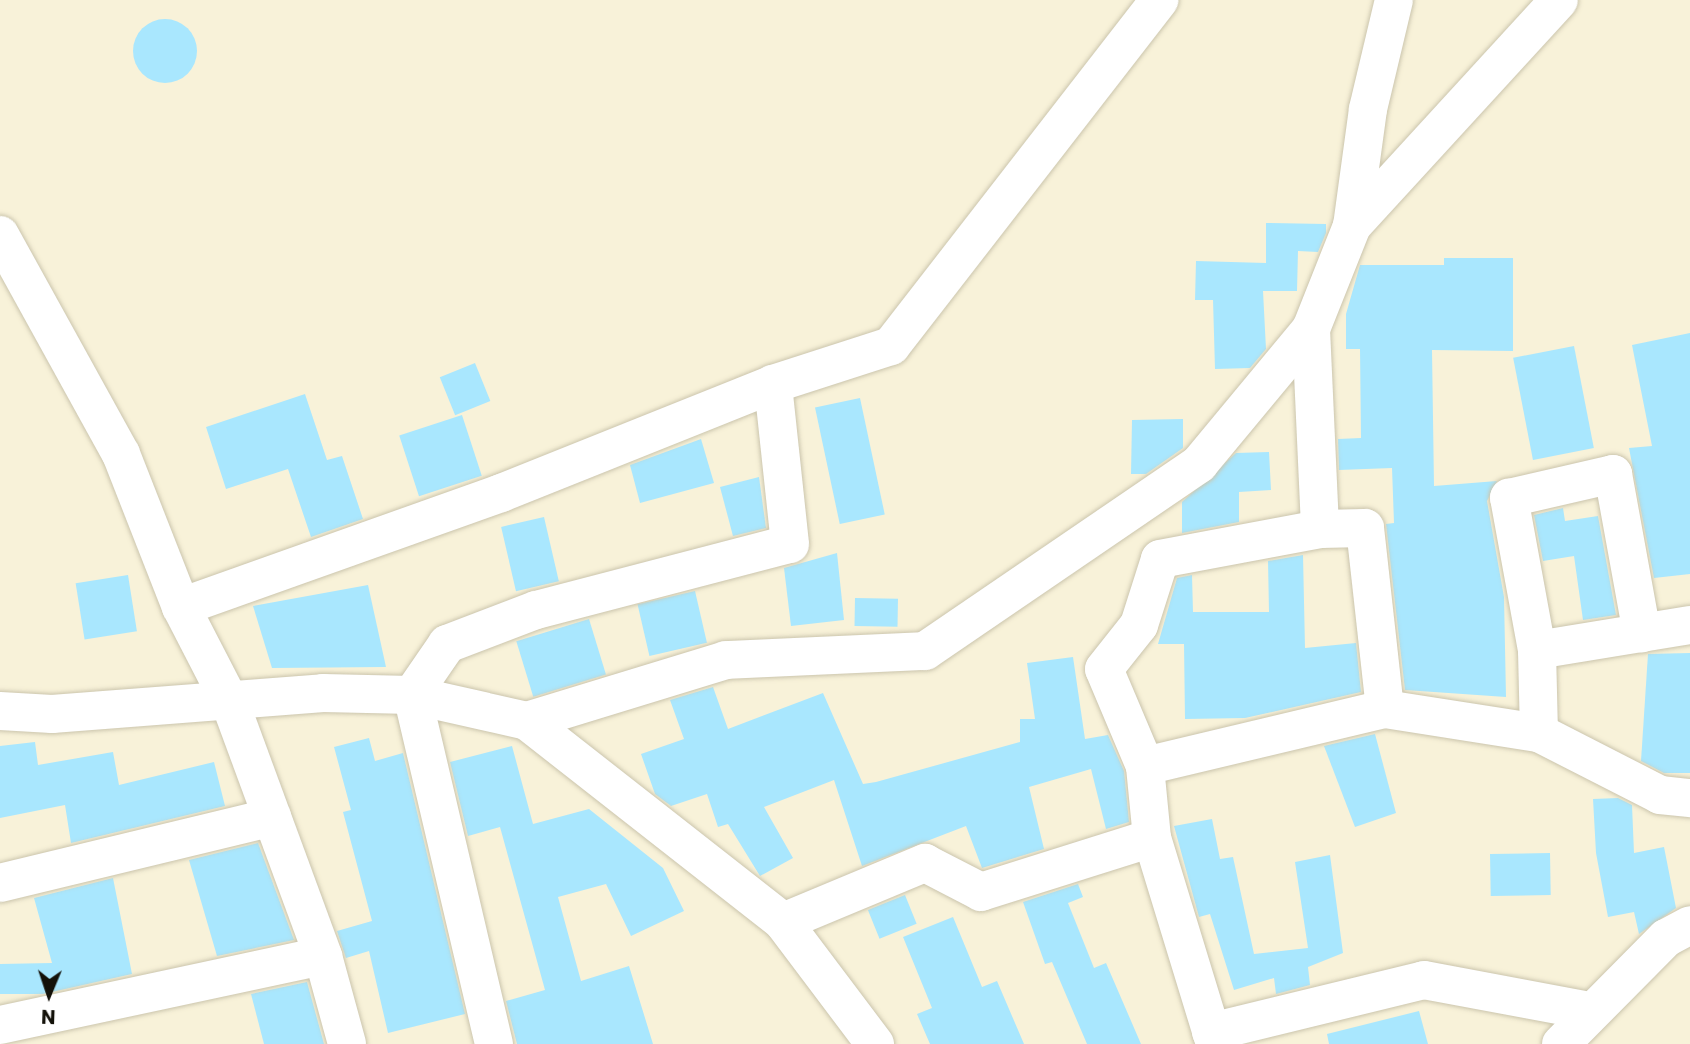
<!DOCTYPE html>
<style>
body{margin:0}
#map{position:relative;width:1690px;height:1044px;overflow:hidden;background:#f8f2d9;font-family:Poppins,sans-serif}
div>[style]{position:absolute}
.building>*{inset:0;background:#a9e7fe;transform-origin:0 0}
.round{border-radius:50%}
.roads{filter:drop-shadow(0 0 2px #cbc5ad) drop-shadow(0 0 2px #cbc5ad)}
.minor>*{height:38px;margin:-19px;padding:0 19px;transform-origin:19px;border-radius:19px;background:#fff}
span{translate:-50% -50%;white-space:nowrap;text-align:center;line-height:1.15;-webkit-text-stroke:5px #fff;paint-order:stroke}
.north{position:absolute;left:14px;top:960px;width:70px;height:70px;-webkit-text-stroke:5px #fff;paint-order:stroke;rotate:182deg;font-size:19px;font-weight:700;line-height:28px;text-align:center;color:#131109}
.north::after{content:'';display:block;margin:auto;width:24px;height:32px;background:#131109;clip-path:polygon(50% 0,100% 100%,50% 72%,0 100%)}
</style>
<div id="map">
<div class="building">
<div class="round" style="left:133px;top:19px;width:64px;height:64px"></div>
<div style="clip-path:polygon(1266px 223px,1326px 224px,1326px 233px,1318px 252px,1298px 251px,1297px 291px,1263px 291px,1266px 349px,1250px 368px,1215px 369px,1213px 300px,1195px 300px,1196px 261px,1266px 263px)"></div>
<div style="clip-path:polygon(1444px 258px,1513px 258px,1513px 351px,1432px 350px,1434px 486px,1497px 481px,1487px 501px,1504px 597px,1506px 697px,1405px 690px,1386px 524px,1394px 523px,1392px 468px,1339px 470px,1338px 439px,1361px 438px,1360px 349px,1346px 349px,1346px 314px,1360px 265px,1444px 265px)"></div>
<div style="clip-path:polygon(1690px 333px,1690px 574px,1654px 578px,1629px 448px,1652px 446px,1632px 345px)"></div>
<div style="left:1574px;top:346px;width:104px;height:62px;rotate:79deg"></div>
<div style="left:475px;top:363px;width:41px;height:38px;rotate:68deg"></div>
<div style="clip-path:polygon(305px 394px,327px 460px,342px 456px,363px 519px,311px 537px,288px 469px,226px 489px,206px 427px)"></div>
<div style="left:860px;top:398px;width:119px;height:46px;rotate:78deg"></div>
<div style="left:462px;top:415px;width:64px;height:66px;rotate:72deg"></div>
<div style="clip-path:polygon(1183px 419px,1183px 448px,1146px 474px,1131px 474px,1132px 420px)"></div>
<div style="clip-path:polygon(701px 439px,714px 483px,640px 503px,630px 465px)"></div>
<div style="clip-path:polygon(1269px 452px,1271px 490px,1239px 492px,1239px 522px,1182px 533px,1182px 502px,1236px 453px)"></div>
<div style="clip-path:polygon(759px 477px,766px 528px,733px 536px,720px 487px)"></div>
<div style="clip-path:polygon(1563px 508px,1565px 521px,1598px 516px,1616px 615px,1583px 620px,1574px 556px,1543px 561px,1534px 515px)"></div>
<div style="left:544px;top:517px;width:66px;height:44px;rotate:77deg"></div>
<div style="clip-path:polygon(837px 553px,844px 620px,791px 626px,784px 568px)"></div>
<div style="clip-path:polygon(1303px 555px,1305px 648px,1356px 643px,1361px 692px,1245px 718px,1185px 719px,1184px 644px,1158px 644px,1177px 578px,1192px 575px,1193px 612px,1269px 612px,1268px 561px)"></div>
<div style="left:128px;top:575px;width:57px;height:53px;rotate:81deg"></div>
<div style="clip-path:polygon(368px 585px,386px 667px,272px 668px,253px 606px)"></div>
<div style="left:695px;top:591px;width:53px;height:59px;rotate:77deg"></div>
<div style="left:855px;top:598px;width:43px;height:28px;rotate:1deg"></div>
<div style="left:589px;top:619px;width:58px;height:76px;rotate:73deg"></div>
<div style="clip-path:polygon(1690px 653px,1690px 773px,1664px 773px,1641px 761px,1648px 654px)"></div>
<div style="clip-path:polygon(1073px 657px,1085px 739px,1108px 735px,1124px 771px,1129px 822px,1106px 829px,1091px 769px,1029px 787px,1044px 849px,982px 868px,966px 826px,862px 866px,834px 780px,764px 807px,793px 858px,760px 876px,728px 824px,718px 827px,707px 794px,671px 806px,655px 794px,641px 754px,684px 739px,670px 700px,713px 687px,728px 729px,823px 693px,863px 784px,876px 782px,1020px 742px,1020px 719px,1035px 719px,1027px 663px)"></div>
<div style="clip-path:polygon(1375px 734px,1396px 813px,1355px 827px,1324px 746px)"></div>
<div style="clip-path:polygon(369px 738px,375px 761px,403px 753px,465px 1014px,388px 1033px,369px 951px,346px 958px,337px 931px,372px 921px,343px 812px,351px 810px,334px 747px)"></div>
<div style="clip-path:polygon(35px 742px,38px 765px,113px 752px,119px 785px,214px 762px,225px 806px,71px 843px,65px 805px,0 818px,0 746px)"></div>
<div style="clip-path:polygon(512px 746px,533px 824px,589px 809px,663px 868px,684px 911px,631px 936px,606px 884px,558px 897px,581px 981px,629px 966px,653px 1044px,517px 1044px,506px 1001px,545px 990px,500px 827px,468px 836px,450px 762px)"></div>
<div style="clip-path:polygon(1618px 798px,1632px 805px,1634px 853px,1664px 847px,1676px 908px,1639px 934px,1634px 912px,1608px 917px,1596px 853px,1593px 799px)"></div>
<div style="clip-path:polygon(1212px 819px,1220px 859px,1233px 857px,1254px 954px,1308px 948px,1295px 862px,1330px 855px,1343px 953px,1308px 967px,1310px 985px,1276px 994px,1274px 978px,1234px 990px,1210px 914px,1199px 917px,1174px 826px)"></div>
<div style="clip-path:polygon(258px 843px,294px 940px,217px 956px,189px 860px)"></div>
<div style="left:1550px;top:853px;width:42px;height:60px;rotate:89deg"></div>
<div style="clip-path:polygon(113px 878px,132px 974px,43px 994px,0 994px,0 964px,52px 963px,34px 898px)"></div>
<div style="clip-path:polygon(1078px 884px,1083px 897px,1068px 903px,1094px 968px,1106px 963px,1141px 1044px,1087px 1044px,1052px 962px,1045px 964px,1023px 902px)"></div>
<div style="left:905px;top:895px;width:31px;height:40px;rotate:68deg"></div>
<div style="clip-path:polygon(953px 917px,982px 987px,997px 981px,1024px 1044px,930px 1044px,917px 1014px,932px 1008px,903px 937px)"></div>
<div style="clip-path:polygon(307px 982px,324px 1044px,264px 1044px,251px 994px)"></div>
<div style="clip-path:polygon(1419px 1011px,1428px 1044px,1329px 1044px,1327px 1034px)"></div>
</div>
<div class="roads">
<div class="minor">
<div style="left:1352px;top:226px;width:306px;rotate:-47.5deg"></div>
<div style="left:0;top:235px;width:250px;rotate:61.1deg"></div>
<div style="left:121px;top:454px;width:164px;rotate:68.6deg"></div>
<div style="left:181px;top:607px;width:105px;rotate:62.7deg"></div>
<div style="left:229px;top:700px;width:273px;rotate:69.8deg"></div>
<div style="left:323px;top:956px;width:91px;rotate:74.7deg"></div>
<div style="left:1311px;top:329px;width:200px;rotate:87.4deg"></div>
<div style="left:181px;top:607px;width:340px;rotate:-19.6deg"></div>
<div style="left:501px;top:493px;width:293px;rotate:-21.8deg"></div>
<div style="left:1537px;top:650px;width:155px;rotate:-100.4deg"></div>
<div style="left:1509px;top:498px;width:107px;rotate:-13deg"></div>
<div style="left:1613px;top:474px;width:162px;rotate:79.7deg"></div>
<div style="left:0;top:711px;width:52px;rotate:3.3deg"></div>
<div style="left:52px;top:714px;width:272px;rotate:-4.4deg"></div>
<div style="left:323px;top:693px;width:89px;rotate:1.3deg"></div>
<div style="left:412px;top:695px;width:118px;rotate:12.7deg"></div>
<div style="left:527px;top:721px;width:325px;rotate:38.1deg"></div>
<div style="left:783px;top:922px;width:153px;rotate:53deg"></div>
<div style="left:527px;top:721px;width:208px;rotate:-17deg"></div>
<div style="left:726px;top:660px;width:199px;rotate:-2.6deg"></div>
<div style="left:925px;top:651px;width:332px;rotate:-34.3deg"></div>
<div style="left:1199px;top:464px;width:175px;rotate:-50.3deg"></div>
<div style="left:1311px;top:329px;width:111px;rotate:-68.3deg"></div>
<div style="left:1352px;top:226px;width:118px;rotate:-82.2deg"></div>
<div style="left:1368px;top:109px;width:112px;rotate:-76.6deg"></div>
<div style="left:1539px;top:733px;width:83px;rotate:-91.4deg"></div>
<div style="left:1537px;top:650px;width:155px;rotate:-9.3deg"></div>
<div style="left:1145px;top:766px;width:105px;rotate:-112.9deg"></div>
<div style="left:1104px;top:669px;width:56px;rotate:-51.5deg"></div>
<div style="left:1139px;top:625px;width:69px;rotate:-72.3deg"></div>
<div style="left:1160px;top:559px;width:163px;rotate:-10.6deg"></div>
<div style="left:1320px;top:529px;width:45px;rotate:-1.3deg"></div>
<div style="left:1365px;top:528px;width:182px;rotate:83.7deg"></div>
<div style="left:0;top:883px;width:280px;rotate:-13.6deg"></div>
<div style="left:783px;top:922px;width:154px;rotate:-22.6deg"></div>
<div style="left:925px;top:863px;width:63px;rotate:27.4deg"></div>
<div style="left:981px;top:892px;width:179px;rotate:-17.5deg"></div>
<div style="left:0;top:1025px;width:330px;rotate:-12.1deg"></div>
<div style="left:1211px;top:1032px;width:219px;rotate:-13.7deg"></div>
<div style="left:1424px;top:980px;width:168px;rotate:10.6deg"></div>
<div style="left:494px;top:1044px;width:359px;rotate:-103.2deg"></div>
<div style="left:412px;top:695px;width:62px;rotate:-55.5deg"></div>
<div style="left:447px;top:644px;width:95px;rotate:-20.9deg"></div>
<div style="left:536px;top:610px;width:262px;rotate:-14.6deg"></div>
<div style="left:790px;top:544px;width:161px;rotate:-96.1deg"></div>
<div style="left:773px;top:384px;width:124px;rotate:-17.9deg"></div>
<div style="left:891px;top:346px;width:438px;rotate:-52.2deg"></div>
<div style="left:1215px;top:1044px;width:215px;rotate:-107deg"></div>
<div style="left:1152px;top:838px;width:72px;rotate:-95.6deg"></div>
<div style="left:1145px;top:766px;width:247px;rotate:-13.4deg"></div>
<div style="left:1385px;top:709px;width:156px;rotate:8.9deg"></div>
<div style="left:1539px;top:733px;width:136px;rotate:27.1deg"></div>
<div style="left:1660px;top:795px;width:30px;rotate:6deg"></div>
<div style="left:1561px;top:1044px;width:149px;rotate:-45.3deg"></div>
<div style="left:1666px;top:938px;width:27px;rotate:-28deg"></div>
</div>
</div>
<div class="north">N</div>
</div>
